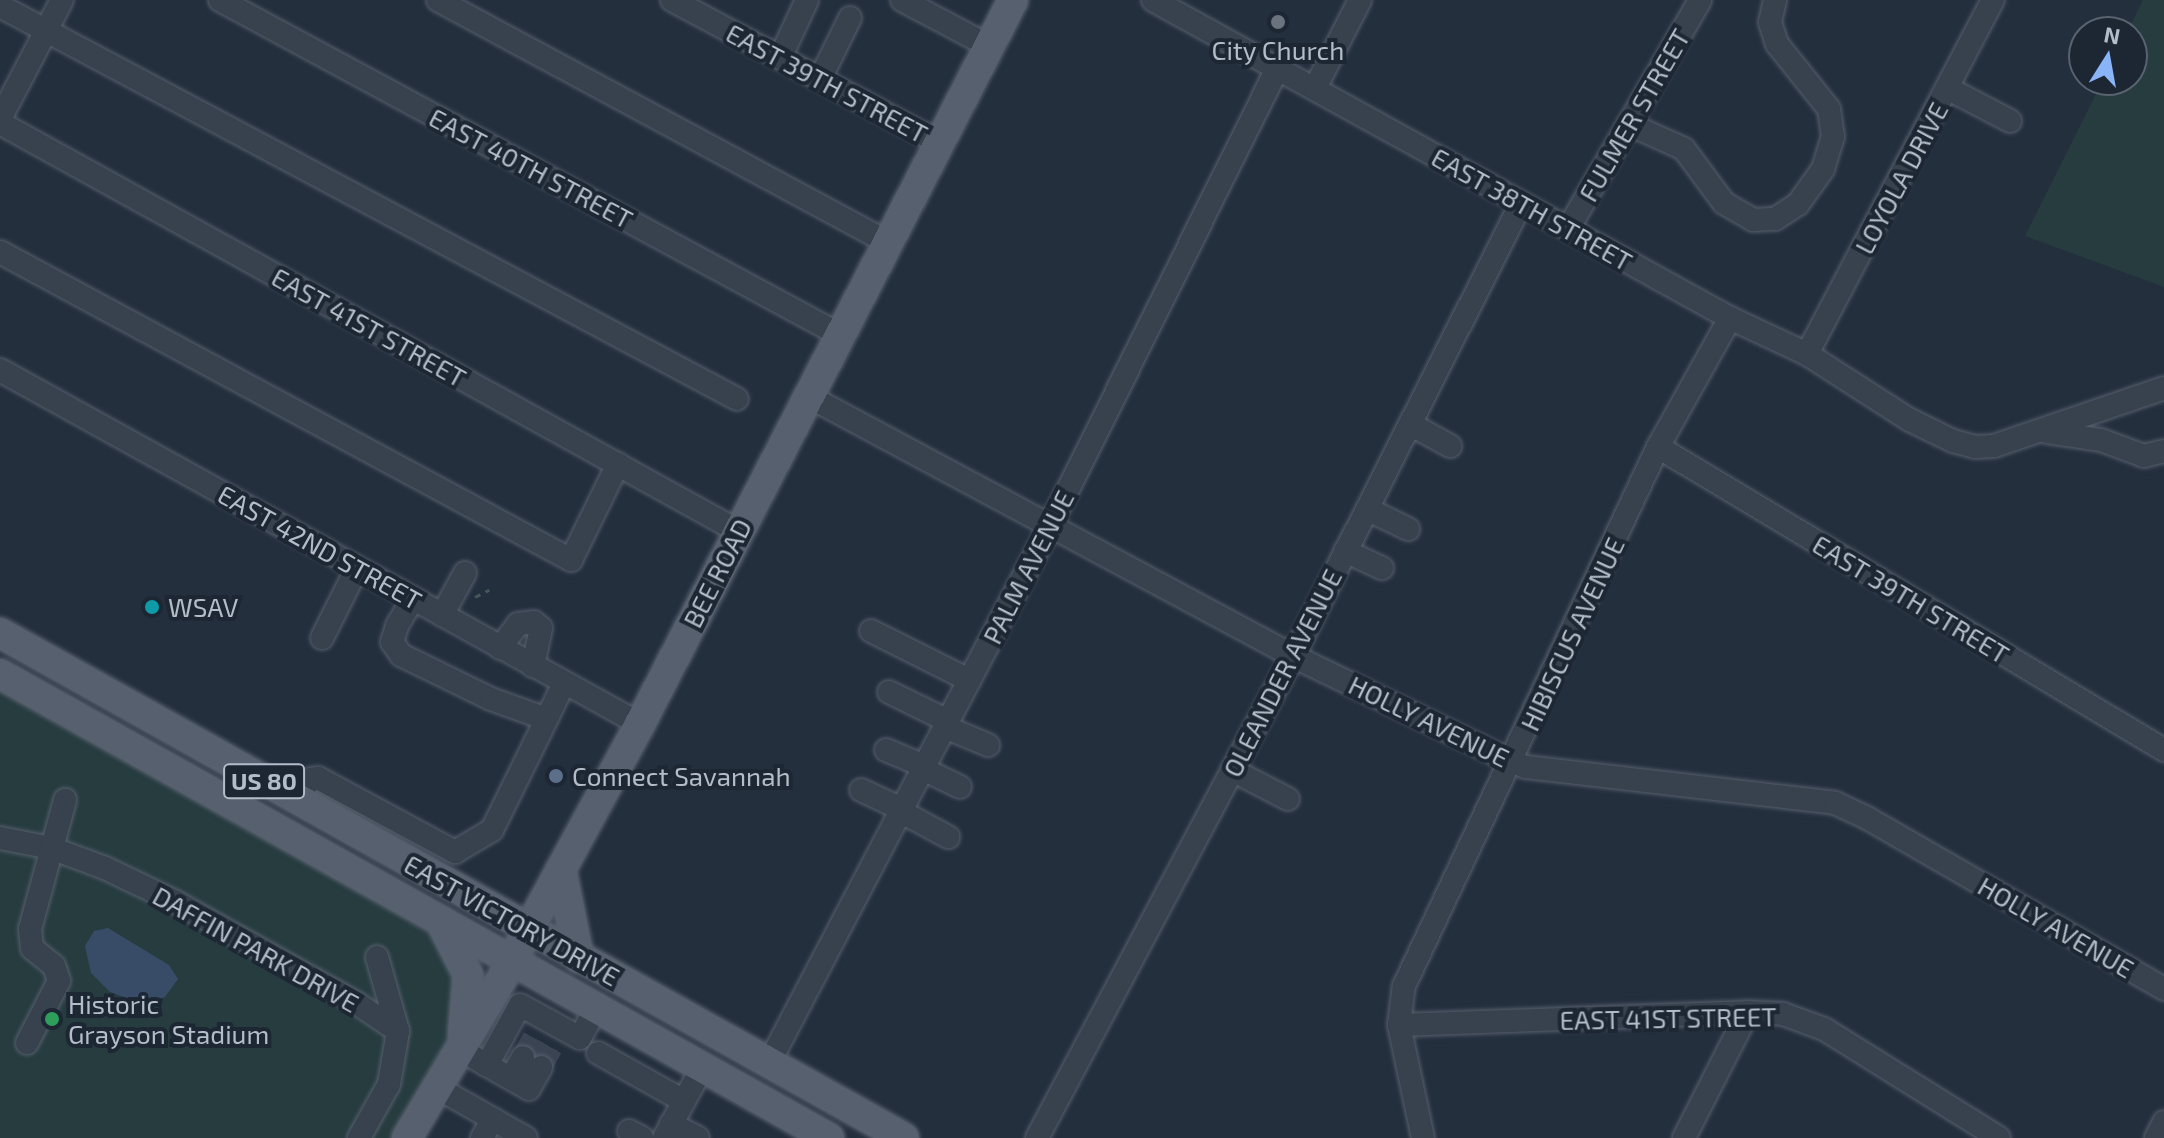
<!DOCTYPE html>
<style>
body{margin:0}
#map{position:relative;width:2164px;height:1138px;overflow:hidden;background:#242f3e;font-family:"Exo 2",sans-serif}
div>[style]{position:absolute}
.green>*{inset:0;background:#263c3f}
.water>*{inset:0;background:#394c67}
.minor-tunnel>*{height:22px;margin-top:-11px;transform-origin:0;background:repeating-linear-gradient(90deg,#3a4453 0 22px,transparent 0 33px)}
.path>*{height:3px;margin-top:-1.5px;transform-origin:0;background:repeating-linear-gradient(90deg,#44595c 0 6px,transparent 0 12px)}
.roads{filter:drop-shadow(0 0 2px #565f6c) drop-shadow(0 0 2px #565f6c)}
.minor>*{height:22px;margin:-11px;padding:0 11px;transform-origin:11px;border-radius:11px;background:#38414e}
.major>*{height:30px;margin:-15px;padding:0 15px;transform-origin:15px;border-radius:15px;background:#56606e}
.dots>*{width:22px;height:22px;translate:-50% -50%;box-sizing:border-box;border:4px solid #1d2633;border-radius:50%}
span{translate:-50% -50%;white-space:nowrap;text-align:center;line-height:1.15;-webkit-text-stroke:8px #1d2633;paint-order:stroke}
.shield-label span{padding:2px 6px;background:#1d2633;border:2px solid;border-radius:6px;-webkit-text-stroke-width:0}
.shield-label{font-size:24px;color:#b4bcc9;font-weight:700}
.poi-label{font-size:26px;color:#b4bcc9}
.left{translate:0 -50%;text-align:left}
.street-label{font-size:26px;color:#b4bcc9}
.north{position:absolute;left:2068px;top:16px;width:80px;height:80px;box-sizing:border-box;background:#1d2633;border:2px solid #59626f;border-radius:50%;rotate:11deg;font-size:22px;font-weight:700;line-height:32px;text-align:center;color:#b4bcc9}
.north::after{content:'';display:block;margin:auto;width:28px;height:36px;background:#8ab4f8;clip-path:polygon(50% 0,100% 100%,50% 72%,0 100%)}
</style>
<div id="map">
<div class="green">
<div style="clip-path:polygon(2143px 0,2164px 0,2164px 287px,2025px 236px,2103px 80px,2132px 80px,2132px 32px,2127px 32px)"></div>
<div style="clip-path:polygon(0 688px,430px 932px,464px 992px,438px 1073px,398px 1138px,0 1138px)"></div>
</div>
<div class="water">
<div style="clip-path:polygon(108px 928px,169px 965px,178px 979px,165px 997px,149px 1002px,132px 1000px,110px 992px,91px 973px,85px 946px,94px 931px)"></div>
</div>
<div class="minor-tunnel">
<div style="left:523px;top:1057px;width:26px;rotate:-62deg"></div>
<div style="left:541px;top:1067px;width:25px;rotate:-61deg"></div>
</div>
<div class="path">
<div style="left:475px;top:597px;width:16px;rotate:-27deg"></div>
</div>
<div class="roads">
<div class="minor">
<div style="left:220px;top:0;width:707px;rotate:28.38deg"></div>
<div style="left:438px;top:0;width:512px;rotate:28.32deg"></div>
<div style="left:672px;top:0;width:304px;rotate:28.1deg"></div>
<div style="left:902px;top:0;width:98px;rotate:27.9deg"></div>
<div style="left:1153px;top:0;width:659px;rotate:28.86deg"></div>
<div style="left:1730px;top:318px;width:85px;rotate:25.1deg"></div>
<div style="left:1807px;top:354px;width:122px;rotate:32.7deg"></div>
<div style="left:1910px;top:420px;width:48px;rotate:26deg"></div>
<div style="left:1953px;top:441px;width:23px;rotate:15deg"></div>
<div style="left:1975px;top:447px;width:19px;rotate:-3deg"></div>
<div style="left:1994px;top:446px;width:180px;rotate:-18.8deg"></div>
<div style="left:0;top:6px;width:835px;rotate:28.07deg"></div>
<div style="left:780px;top:58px;width:64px;rotate:-65deg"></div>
<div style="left:820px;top:79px;width:68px;rotate:-63.8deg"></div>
<div style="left:1315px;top:88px;width:99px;rotate:-62.9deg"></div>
<div style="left:1949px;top:89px;width:69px;rotate:27.7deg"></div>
<div style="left:0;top:119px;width:134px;rotate:-62.5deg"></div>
<div style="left:0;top:123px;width:843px;rotate:28.94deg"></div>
<div style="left:1629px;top:124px;width:60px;rotate:24.4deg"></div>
<div style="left:1684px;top:149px;width:67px;rotate:53.5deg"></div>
<div style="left:1724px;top:203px;width:34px;rotate:30deg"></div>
<div style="left:1753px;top:220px;width:22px;rotate:-3deg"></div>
<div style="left:1775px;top:219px;width:27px;rotate:-33deg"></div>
<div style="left:1798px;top:204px;width:43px;rotate:-54.5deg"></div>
<div style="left:1823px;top:169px;width:34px;rotate:-73deg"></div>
<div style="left:1833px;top:137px;width:28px;rotate:-98deg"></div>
<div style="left:1829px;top:109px;width:83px;rotate:-128.7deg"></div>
<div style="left:1777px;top:44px;width:23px;rotate:-108deg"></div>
<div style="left:1770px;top:22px;width:23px;rotate:-77deg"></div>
<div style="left:1568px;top:229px;width:264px;rotate:-60deg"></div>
<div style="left:0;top:252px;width:649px;rotate:28.34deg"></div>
<div style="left:571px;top:560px;width:107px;rotate:-63.9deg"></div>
<div style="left:1807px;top:354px;width:400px;rotate:-62.3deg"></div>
<div style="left:0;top:370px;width:731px;rotate:28.95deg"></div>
<div style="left:808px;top:396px;width:550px;rotate:28.19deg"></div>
<div style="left:1293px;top:656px;width:243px;rotate:25.8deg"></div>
<div style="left:1512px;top:762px;width:15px;rotate:20deg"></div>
<div style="left:1526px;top:767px;width:311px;rotate:6.6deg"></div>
<div style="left:1835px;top:803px;width:35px;rotate:25deg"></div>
<div style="left:1867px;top:818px;width:343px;rotate:29.9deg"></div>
<div style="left:1410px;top:424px;width:46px;rotate:28.8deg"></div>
<div style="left:2047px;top:432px;width:55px;rotate:8.4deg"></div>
<div style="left:2101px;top:440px;width:46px;rotate:20.4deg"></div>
<div style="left:2144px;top:456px;width:21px;rotate:-14deg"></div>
<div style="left:1658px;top:447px;width:590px;rotate:30.91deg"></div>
<div style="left:1367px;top:509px;width:46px;rotate:26deg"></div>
<div style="left:1345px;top:551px;width:41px;rotate:24.7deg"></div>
<div style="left:413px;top:599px;width:31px;rotate:121deg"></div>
<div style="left:397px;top:626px;width:17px;rotate:107deg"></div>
<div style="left:392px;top:642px;width:16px;rotate:55deg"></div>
<div style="left:401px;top:655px;width:100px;rotate:26.1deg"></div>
<div style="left:491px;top:699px;width:53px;rotate:19.8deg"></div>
<div style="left:541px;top:717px;width:7px;rotate:-8deg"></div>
<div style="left:548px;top:716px;width:37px;rotate:-64deg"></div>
<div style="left:442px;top:615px;width:48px;rotate:-61.3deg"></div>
<div style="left:871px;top:631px;width:110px;rotate:26.6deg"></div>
<div style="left:322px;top:638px;width:78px;rotate:-63.4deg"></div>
<div style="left:500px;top:648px;width:30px;rotate:-53deg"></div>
<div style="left:518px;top:624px;width:16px;rotate:-7deg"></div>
<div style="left:534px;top:622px;width:9px;rotate:41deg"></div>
<div style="left:541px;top:628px;width:39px;rotate:102deg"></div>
<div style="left:889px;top:692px;width:66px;rotate:26.2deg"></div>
<div style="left:945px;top:727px;width:47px;rotate:22.7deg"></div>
<div style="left:886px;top:750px;width:41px;rotate:22.8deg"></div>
<div style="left:923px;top:769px;width:41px;rotate:25.9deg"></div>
<div style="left:1232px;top:770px;width:63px;rotate:27.4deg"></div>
<div style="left:861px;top:790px;width:45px;rotate:24.9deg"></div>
<div style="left:295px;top:798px;width:25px;rotate:-50deg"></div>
<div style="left:311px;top:779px;width:7px;rotate:-8deg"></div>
<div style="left:318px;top:778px;width:156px;rotate:28.4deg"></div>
<div style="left:455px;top:852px;width:43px;rotate:-30.7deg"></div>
<div style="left:492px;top:830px;width:127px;rotate:-63.8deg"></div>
<div style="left:900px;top:811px;width:55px;rotate:28.4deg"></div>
<div style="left:0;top:838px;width:52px;rotate:11.1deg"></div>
<div style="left:51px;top:848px;width:58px;rotate:20.3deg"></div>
<div style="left:105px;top:868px;width:79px;rotate:25.6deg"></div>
<div style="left:176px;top:902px;width:205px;rotate:29.2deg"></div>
<div style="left:355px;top:1002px;width:52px;rotate:34deg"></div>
<div style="left:398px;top:1031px;width:54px;rotate:99.6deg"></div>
<div style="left:389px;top:1084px;width:62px;rotate:119.1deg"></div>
<div style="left:377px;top:957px;width:77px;rotate:74.2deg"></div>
<div style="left:1399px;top:1025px;width:349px;rotate:-2.1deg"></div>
<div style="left:1748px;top:1012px;width:35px;rotate:3deg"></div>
<div style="left:1783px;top:1014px;width:44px;rotate:20.1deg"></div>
<div style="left:1824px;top:1029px;width:206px;rotate:31.9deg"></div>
<div style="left:27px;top:1043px;width:70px;rotate:-62.7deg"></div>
<div style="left:59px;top:981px;width:16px;rotate:-108deg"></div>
<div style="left:54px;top:966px;width:28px;rotate:-141deg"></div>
<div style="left:32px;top:948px;width:19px;rotate:-96deg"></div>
<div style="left:30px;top:929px;width:134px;rotate:-74.8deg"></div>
<div style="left:460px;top:1049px;width:31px;rotate:31deg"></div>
<div style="left:487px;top:1065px;width:68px;rotate:-61.2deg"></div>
<div style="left:520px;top:1005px;width:68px;rotate:28.8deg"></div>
<div style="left:580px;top:1038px;width:34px;rotate:-62deg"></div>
<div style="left:598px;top:1053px;width:98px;rotate:29.2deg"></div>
<div style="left:769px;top:1063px;width:608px;rotate:-62.38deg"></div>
<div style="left:1051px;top:524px;width:510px;rotate:-63.59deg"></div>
<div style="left:487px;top:1065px;width:48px;rotate:29.7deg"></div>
<div style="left:529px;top:1089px;width:25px;rotate:-61deg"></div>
<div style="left:511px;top:1078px;width:24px;rotate:-60deg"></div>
<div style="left:438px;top:1088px;width:101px;rotate:29.6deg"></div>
<div style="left:671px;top:1124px;width:30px;rotate:27deg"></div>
<div style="left:629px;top:1131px;width:15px;rotate:28deg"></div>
<div style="left:482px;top:1138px;width:22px;rotate:-60deg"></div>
<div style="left:664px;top:1138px;width:80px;rotate:-61.5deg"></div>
<div style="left:1037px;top:1138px;width:546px;rotate:-62.03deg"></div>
<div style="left:1293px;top:656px;width:506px;rotate:-63.23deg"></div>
<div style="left:1423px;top:1138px;width:116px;rotate:-102deg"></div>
<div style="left:1399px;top:1025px;width:39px;rotate:-83deg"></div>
<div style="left:1404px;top:986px;width:596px;rotate:-64.77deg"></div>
<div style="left:1658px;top:447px;width:148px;rotate:-60.8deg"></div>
<div style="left:1684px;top:1138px;width:141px;rotate:-63.1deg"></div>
<div style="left:2156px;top:1138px;width:18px;rotate:-63deg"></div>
</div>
<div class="major">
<div style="left:0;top:633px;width:1035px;rotate:29.19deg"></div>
<div style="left:0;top:674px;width:950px;rotate:29.24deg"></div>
<div style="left:561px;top:869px;width:91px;rotate:78.6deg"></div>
<div style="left:440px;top:920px;width:62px;rotate:63deg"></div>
<div style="left:468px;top:975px;width:60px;rotate:94.8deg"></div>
<div style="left:407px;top:1138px;width:182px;rotate:-59.2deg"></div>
<div style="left:500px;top:982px;width:294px;rotate:-61.5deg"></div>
<div style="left:640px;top:724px;width:814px;rotate:-62.74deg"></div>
</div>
</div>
<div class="dots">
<div style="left:1278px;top:22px;background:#6b7280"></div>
<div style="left:152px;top:607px;background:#0f9aa8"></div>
<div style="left:556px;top:776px;background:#5c6f8a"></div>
<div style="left:52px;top:1019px;background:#2e9e5b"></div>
</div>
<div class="shield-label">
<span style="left:264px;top:781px">US 80</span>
</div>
<div class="poi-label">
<span style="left:1278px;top:50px">City Church</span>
<span class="left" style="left:168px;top:607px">WSAV</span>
<span class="left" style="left:572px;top:776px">Connect Savannah</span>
<span class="left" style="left:68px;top:1019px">Historic<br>Grayson Stadium</span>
</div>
<div class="street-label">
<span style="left:827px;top:83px;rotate:28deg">EAST 39TH STREET</span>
<span style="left:1634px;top:115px;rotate:-60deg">FULMER STREET</span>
<span style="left:531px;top:168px;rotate:28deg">EAST 40TH STREET</span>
<span style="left:1901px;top:178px;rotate:-62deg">LOYOLA DRIVE</span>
<span style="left:1532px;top:209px;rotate:29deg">EAST 38TH STREET</span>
<span style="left:369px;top:327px;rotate:29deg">EAST 41ST STREET</span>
<span style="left:320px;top:547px;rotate:29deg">EAST 42ND STREET</span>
<span style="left:1028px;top:567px;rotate:-63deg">PALM AVENUE</span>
<span style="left:717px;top:573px;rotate:-63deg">BEE ROAD</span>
<span style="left:1911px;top:599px;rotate:31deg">EAST 39TH STREET</span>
<span style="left:1572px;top:634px;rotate:-65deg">HIBISCUS AVENUE</span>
<span style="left:1282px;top:673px;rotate:-63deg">OLEANDER AVENUE</span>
<span style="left:1429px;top:721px;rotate:26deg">HOLLY AVENUE</span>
<span style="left:512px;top:920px;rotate:29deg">EAST VICTORY DRIVE</span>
<span style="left:2056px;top:927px;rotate:30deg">HOLLY AVENUE</span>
<span style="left:256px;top:949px;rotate:29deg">DAFFIN PARK DRIVE</span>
<span style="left:1668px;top:1018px;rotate:-1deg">EAST 41ST STREET</span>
</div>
<div class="north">N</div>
</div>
